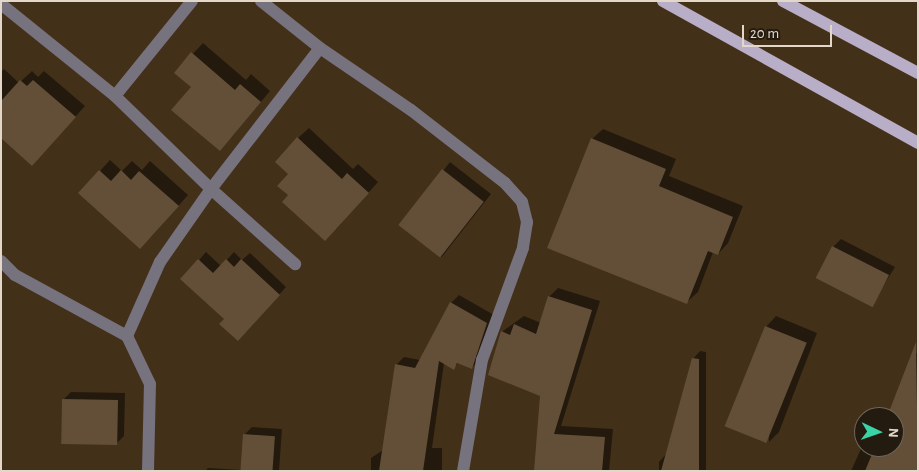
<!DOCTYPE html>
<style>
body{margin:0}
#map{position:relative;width:919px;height:472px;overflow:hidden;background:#433019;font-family:"Alegreya Sans",sans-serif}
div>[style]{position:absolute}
.shadow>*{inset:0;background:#0007;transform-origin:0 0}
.building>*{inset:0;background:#634f38;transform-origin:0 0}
.minor>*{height:12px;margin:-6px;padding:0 6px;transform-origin:6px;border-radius:6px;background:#76727e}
.major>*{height:12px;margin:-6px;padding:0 6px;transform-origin:6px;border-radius:6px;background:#b8aec8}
span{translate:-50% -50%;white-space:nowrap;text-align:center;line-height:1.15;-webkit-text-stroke:4px #231a10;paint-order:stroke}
.frame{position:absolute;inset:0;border:2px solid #e3d7c9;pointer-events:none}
.north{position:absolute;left:854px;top:407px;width:50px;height:50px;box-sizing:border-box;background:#231a10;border:1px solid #70665a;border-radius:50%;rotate:93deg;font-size:14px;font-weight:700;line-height:20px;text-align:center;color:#e3d7c9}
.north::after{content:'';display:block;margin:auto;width:18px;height:22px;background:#38d4a6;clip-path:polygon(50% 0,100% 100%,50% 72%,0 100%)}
.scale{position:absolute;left:742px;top:25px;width:90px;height:22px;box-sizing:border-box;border:2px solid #e3d7c9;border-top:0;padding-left:6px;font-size:15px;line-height:18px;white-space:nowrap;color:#e3d7c9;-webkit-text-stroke:4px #231a10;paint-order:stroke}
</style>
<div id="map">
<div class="shadow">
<div style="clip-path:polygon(203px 43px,246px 80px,251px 74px,270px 91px,230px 139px,192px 87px,176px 72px)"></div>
<div style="clip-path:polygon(4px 69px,19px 83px,32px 71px,38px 77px,44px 71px,85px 106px,42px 154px,1px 127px,1px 72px)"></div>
<div style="clip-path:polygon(309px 128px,353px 169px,358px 164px,378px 182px,336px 229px,290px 195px,290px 174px,298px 138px)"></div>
<div style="clip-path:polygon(603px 129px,676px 159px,669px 176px,743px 206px,728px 243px,718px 254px,713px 252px,698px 292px,687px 302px,592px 139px)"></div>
<div style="clip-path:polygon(110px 160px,122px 171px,132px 161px,142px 170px,150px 161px,188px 195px,151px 237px,100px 171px)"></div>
<div style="left:450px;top:162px;width:52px;height:80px;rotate:38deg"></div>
<div style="clip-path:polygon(841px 239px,895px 267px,872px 304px,833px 247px)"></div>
<div style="clip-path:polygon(206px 252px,221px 266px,234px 252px,242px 260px,250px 253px,286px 287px,246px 332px,225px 319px,199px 260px)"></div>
<div style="clip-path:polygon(558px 288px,600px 301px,561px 426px,613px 429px,609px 471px,536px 471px,541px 395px,489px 374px,503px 331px,524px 316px,541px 323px,549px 297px)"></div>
<div style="clip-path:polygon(459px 295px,494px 315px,480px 360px,472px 367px,459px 362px,454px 368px,444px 363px,432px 448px,442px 448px,442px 470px,371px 471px,371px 458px,383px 450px,396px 365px,404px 357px,420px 360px,451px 303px)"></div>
<div style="clip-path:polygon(776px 316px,817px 333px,779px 432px,769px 442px,766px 327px)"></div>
<div style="clip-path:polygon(700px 351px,706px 352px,706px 471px,659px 471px,659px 462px,666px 454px,693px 359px)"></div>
<div style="clip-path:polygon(918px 352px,918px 471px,851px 471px,864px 442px,864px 447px,894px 447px,894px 417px,888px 417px,911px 358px)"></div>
<div style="clip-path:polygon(71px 392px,125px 393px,124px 436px,117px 443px,63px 400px)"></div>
<div style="clip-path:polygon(252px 427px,282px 429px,279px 471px,205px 471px,208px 468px,242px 470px,244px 435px)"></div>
</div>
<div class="building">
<div style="clip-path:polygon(191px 52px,235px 90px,240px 84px,261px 102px,220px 151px,171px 110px,191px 87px,174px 73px)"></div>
<div style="clip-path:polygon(20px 80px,27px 86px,33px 80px,76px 117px,32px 166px,1px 138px,1px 101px)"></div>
<div style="clip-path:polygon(297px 137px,342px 179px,347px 173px,369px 193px,325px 241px,282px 202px,288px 195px,277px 186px,288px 174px,275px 162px)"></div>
<div style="clip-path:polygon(591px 138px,666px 169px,659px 186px,733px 217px,718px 255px,708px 251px,687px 304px,547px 248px)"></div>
<div style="left:442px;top:169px;width:53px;height:71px;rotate:38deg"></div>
<div style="clip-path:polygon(99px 170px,111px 181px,121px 170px,131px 180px,139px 171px,179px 206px,140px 249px,78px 193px)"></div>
<div style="left:832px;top:246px;width:64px;height:36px;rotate:27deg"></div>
<div style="clip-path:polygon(198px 259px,213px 273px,226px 259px,234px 267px,241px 259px,280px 295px,238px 341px,219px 324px,224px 319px,180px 279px)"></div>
<div style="clip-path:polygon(548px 296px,592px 310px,554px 434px,605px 437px,602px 471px,534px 471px,540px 396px,488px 375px,501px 331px,510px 335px,514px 324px,536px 334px)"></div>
<div style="clip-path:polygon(450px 302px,487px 323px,472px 369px,457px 363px,454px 370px,439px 361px,423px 471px,379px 471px,395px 364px,415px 368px)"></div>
<div style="left:765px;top:326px;width:45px;height:108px;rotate:22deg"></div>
<div style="clip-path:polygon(916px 342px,918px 471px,865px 471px,875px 447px,894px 447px,894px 417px,887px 417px)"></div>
<div style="clip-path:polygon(692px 358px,699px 359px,699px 471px,661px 471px)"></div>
<div style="left:62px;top:399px;width:56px;height:45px;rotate:1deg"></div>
<div style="left:243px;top:434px;width:32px;height:37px;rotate:4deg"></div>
</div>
<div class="minor">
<div style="left:261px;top:1px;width:75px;rotate:38.5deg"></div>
<div style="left:320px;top:48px;width:110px;rotate:34.3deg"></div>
<div style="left:411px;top:110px;width:119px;rotate:37.8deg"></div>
<div style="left:505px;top:183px;width:25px;rotate:48deg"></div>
<div style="left:522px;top:202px;width:21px;rotate:76deg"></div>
<div style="left:527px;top:222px;width:26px;rotate:99deg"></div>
<div style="left:523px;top:248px;width:119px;rotate:110.1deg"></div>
<div style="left:482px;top:360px;width:113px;rotate:99.7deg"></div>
<div style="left:1px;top:4px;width:146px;rotate:38.9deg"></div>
<div style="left:115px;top:96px;width:134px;rotate:44.1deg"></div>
<div style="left:211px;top:189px;width:113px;rotate:41.8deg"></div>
<div style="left:115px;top:96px;width:122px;rotate:-51deg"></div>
<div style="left:1px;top:261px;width:20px;rotate:45deg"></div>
<div style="left:15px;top:275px;width:128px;rotate:28.6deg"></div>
<div style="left:148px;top:471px;width:87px;rotate:-88.7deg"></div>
<div style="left:150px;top:384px;width:53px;rotate:-115.6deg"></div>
<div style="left:127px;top:336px;width:81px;rotate:-66deg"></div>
<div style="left:160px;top:262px;width:89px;rotate:-55.1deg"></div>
<div style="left:211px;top:189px;width:178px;rotate:-52.3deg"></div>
</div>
<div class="major">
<div style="left:663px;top:1px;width:292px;rotate:29.1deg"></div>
<div style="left:783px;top:1px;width:153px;rotate:28.1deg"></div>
</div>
<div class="frame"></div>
<div class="north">N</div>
<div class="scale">20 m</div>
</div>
